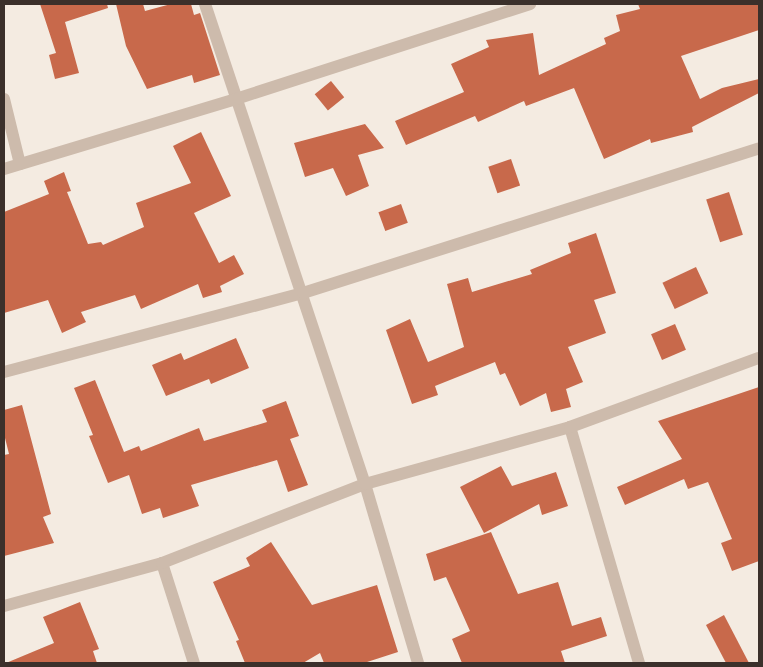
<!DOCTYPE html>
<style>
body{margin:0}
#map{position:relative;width:763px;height:667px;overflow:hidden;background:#f4ebe1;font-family:"Source Sans 3",sans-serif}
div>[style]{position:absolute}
.building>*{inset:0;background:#c8694b;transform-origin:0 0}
.minor>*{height:12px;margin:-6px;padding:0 6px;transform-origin:6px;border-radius:6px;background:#cdbbac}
span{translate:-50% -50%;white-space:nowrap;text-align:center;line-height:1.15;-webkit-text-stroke:4px #fbf5ee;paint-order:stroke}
.frame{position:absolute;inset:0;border:5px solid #3b302b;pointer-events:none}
</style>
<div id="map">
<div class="building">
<div style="clip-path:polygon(40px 4px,107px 4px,108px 8px,65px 22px,79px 73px,55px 79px,49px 55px,56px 53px)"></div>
<div style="clip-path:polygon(116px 4px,143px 4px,145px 11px,171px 4px,191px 4px,194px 15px,200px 13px,220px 75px,194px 83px,192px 75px,147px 89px,126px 46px)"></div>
<div style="clip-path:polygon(638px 4px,759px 4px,759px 30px,681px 56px,700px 99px,722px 88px,759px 79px,759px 93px,692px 127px,693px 132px,651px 143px,650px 139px,604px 159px,574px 88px,526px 106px,524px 101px,478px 122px,475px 116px,406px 145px,395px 121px,464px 92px,451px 64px,489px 47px,486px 40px,533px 33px,539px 75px,606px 44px,604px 38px,620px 31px,616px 15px,640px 9px)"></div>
<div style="left:331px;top:81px;width:21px;height:21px;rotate:51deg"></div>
<div style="clip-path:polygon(365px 124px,384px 148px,358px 155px,369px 186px,346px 196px,333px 168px,305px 177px,294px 143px)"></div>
<div style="clip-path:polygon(201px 132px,231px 196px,194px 213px,219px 263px,234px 255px,244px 274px,220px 286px,222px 292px,203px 298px,198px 284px,141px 309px,135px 295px,81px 312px,86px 322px,62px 333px,48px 300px,4px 313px,4px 212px,49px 194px,44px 181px,64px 172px,71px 191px,67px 192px,88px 244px,101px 242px,103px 245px,144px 227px,136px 203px,191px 183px,173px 146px)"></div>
<div style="left:511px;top:159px;width:28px;height:24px;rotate:71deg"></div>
<div style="left:729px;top:192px;width:45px;height:24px;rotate:72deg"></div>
<div style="left:401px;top:204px;width:20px;height:24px;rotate:70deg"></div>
<div style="clip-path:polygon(596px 233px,616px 293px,594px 300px,606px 333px,568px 347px,583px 382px,566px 389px,571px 407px,551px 412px,546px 393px,520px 406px,505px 373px,500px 375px,495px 362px,435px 386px,438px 395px,412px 404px,386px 330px,410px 319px,428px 362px,464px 347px,447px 284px,468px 278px,472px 292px,532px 274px,530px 270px,571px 253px,568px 243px)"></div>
<div style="left:696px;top:267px;width:29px;height:37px;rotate:65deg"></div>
<div style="left:675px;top:324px;width:28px;height:26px;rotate:67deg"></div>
<div style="clip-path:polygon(236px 338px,249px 368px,211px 384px,209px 379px,166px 396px,152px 365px,181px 353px,184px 360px)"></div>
<div style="clip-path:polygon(95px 380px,124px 452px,139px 446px,141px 451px,199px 428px,204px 441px,267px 422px,262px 410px,286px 401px,299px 436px,290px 439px,308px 485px,288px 492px,277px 460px,191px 485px,199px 506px,163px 518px,160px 508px,142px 514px,129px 475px,108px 483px,89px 436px,93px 435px,74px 388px)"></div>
<div style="clip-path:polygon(759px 387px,759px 561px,732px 571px,721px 543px,732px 539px,708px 482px,688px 489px,684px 479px,625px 505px,617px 487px,682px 459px,658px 421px)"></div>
<div style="clip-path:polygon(22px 405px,51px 514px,43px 517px,54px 543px,4px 556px,4px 455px,9px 454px,4px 434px,4px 410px)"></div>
<div style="clip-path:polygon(501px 466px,512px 486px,556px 472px,568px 506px,542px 515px,539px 504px,484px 533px,460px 487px)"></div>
<div style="clip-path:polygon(491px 532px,518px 594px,558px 582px,572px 626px,601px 617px,607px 636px,561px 651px,565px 663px,462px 663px,452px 639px,470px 631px,446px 577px,434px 581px,426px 554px)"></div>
<div style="clip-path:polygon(271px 542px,312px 605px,377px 585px,398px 652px,364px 663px,324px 663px,320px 653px,303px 663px,245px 663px,236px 641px,239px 640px,213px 582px,250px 566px,246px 558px)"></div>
<div style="clip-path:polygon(80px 602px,99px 649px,93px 651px,97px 663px,6px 663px,54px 643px,43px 617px)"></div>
<div style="clip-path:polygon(724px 615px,749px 663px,726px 663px,706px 625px)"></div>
</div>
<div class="minor">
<div style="left:205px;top:4px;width:506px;rotate:71.57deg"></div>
<div style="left:365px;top:484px;width:187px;rotate:73.5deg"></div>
<div style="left:4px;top:99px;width:67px;rotate:76.2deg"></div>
<div style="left:4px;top:169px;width:245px;rotate:-16.8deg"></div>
<div style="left:239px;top:98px;width:306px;rotate:-17.9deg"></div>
<div style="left:4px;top:372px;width:309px;rotate:-14.8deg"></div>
<div style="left:303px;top:293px;width:478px;rotate:-17.6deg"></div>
<div style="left:570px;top:427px;width:246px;rotate:73.7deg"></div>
<div style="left:162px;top:563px;width:105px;rotate:72.3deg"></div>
<div style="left:4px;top:606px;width:164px;rotate:-15.2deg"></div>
<div style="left:162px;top:563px;width:218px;rotate:-21.3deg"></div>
<div style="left:365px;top:484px;width:213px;rotate:-15.5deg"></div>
<div style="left:570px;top:427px;width:201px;rotate:-20.1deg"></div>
</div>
<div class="frame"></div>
</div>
